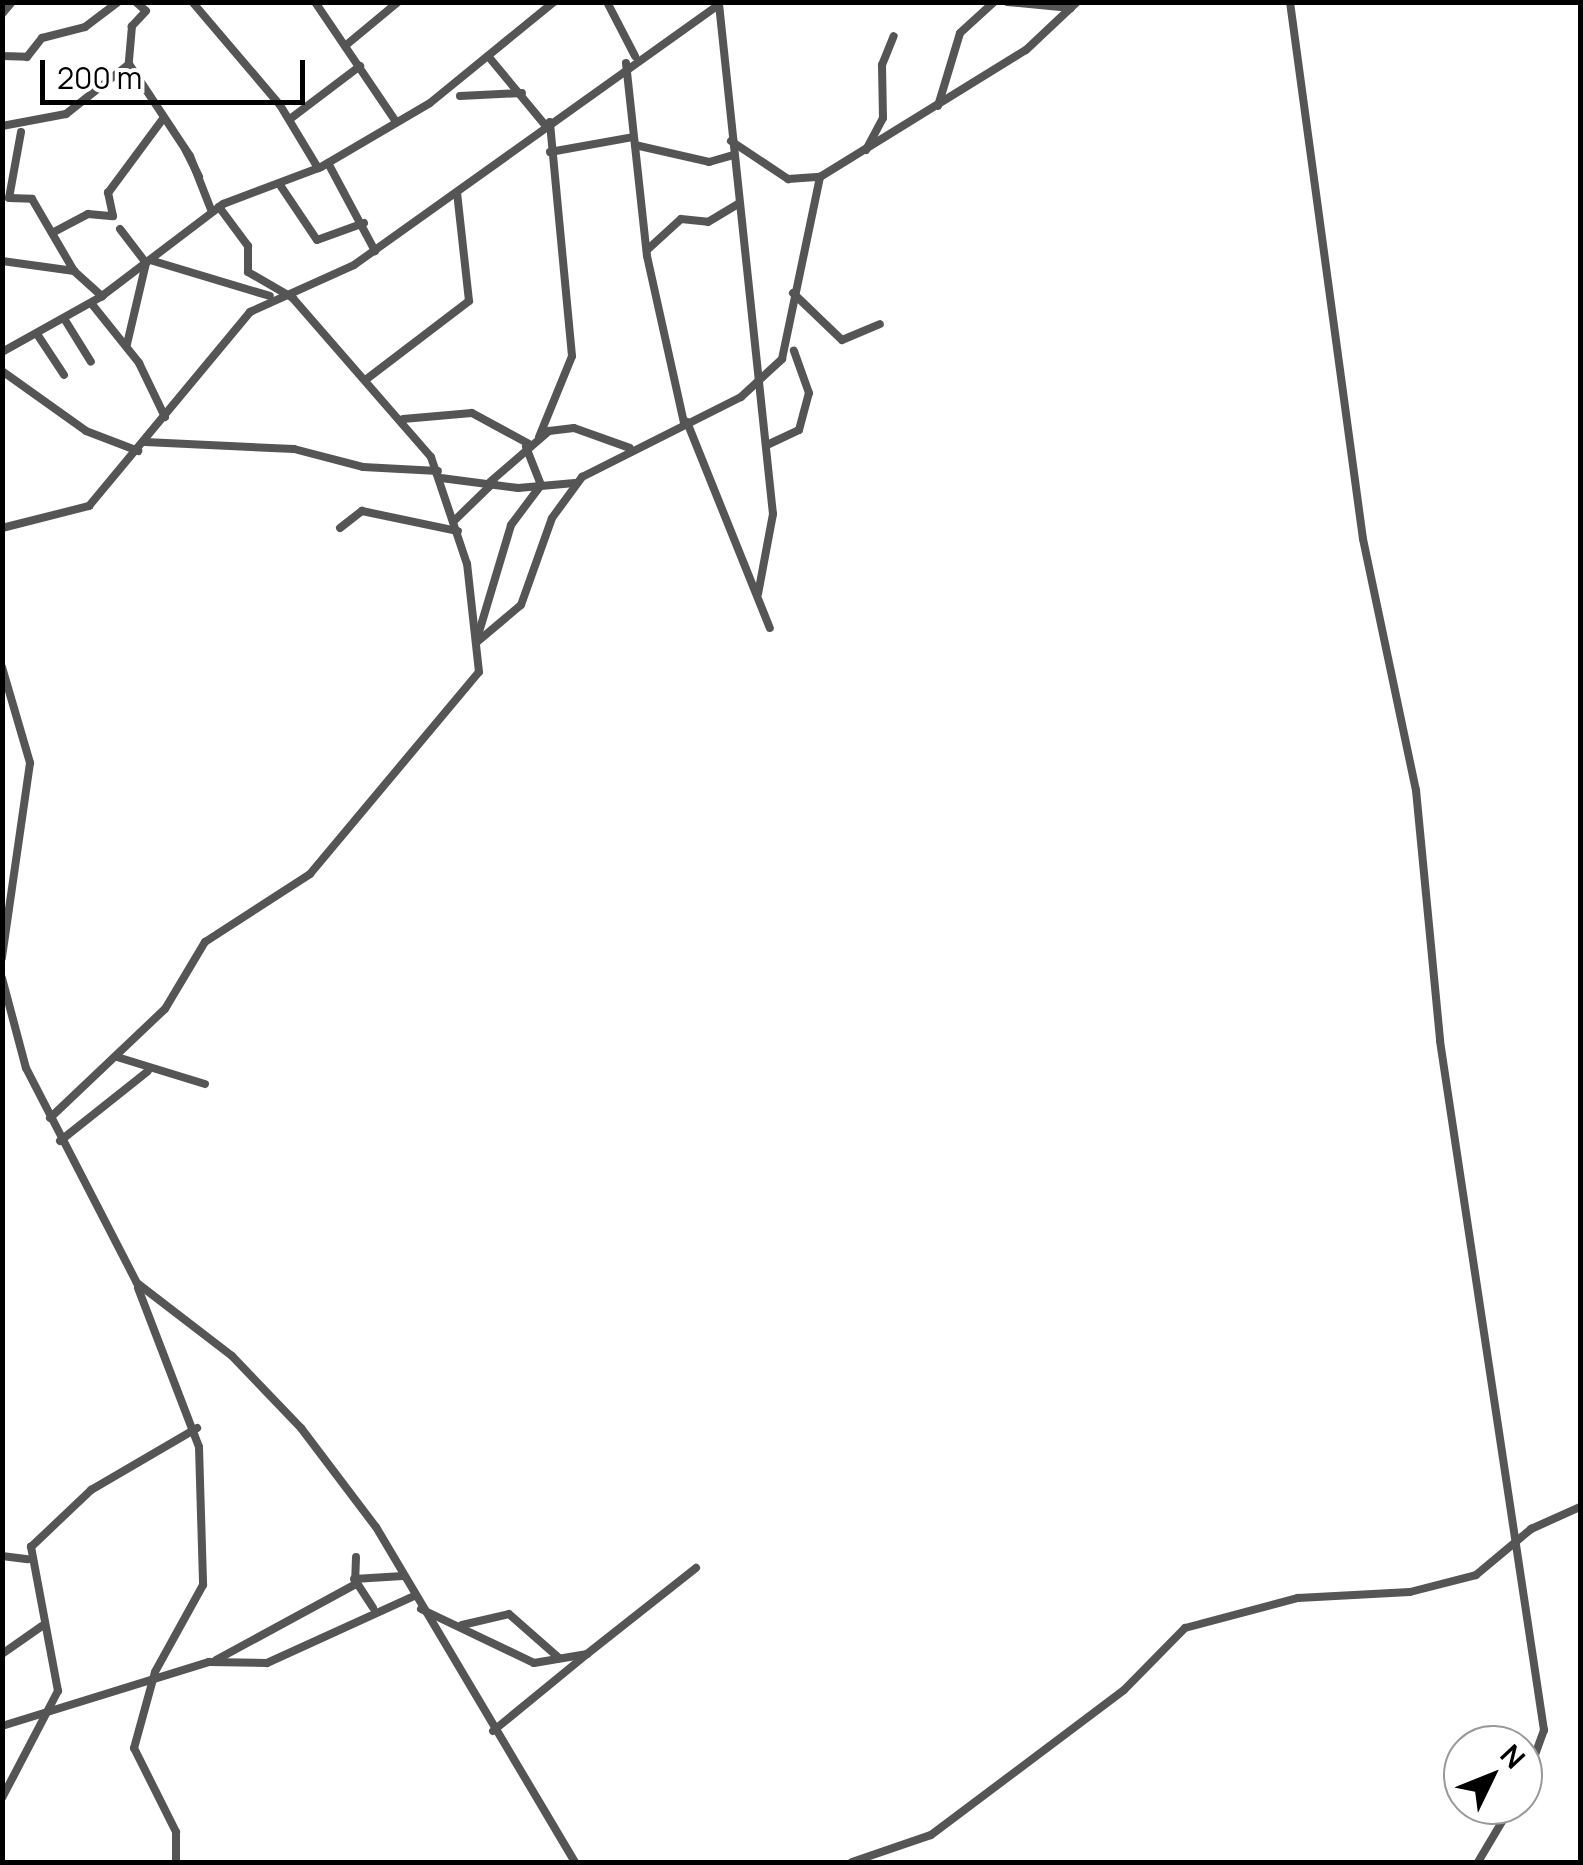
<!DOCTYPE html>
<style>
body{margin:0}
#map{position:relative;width:1583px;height:1865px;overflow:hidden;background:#fff;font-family:Manrope,sans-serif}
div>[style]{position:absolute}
.street>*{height:8px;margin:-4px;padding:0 4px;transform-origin:4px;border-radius:4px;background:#555}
span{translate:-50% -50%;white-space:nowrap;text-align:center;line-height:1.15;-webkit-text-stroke:8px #fff;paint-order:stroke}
.frame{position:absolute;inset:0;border:5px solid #000;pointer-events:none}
.north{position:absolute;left:1443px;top:1725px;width:100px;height:100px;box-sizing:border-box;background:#fff;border:2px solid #999;border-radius:50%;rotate:47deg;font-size:28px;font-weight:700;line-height:40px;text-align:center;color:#000}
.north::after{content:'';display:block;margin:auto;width:35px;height:45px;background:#000;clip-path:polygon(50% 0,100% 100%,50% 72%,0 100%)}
.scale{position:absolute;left:40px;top:60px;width:265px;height:45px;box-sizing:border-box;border:5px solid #000;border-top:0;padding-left:12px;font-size:30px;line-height:35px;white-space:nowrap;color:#000;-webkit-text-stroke:8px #fff;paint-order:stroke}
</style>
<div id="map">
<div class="street">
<div style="left:136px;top:2px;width:13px;rotate:42deg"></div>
<div style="left:146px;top:11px;width:21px;rotate:133deg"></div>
<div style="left:132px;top:26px;width:38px;rotate:95deg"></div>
<div style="left:129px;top:64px;width:110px;rotate:56.5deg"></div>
<div style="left:190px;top:156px;width:60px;rotate:68.6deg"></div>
<div style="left:315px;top:2px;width:143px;rotate:55.9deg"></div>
<div style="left:607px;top:2px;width:61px;rotate:62.6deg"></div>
<div style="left:1007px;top:2px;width:64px;rotate:5.4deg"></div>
<div style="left:1290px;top:2px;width:542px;rotate:82.26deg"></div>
<div style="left:1363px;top:539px;width:257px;rotate:78.1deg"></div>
<div style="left:1416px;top:790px;width:252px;rotate:84.5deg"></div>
<div style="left:1440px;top:1041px;width:697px;rotate:81.42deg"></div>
<div style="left:1544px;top:1730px;width:62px;rotate:109.9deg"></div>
<div style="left:194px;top:4px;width:133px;rotate:49.6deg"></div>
<div style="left:280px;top:105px;width:74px;rotate:58.9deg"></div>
<div style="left:719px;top:4px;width:513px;rotate:83.96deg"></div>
<div style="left:773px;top:514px;width:81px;rotate:100.6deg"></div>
<div style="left:2px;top:14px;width:16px;rotate:-50deg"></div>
<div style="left:345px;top:46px;width:69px;rotate:-39.7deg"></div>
<div style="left:2px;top:56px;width:25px;rotate:2deg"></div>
<div style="left:27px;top:57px;width:24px;rotate:-52deg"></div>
<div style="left:42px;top:38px;width:44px;rotate:-14.3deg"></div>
<div style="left:85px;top:27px;width:41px;rotate:-37.1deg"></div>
<div style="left:488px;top:56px;width:91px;rotate:50.4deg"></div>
<div style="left:626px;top:63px;width:194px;rotate:83.8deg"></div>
<div style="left:647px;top:256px;width:171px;rotate:77.5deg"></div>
<div style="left:460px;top:96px;width:62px;rotate:-2.8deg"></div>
<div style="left:938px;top:106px;width:76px;rotate:-73.2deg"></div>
<div style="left:960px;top:33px;width:46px;rotate:-42.4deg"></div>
<div style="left:290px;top:119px;width:88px;rotate:-37.1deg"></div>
<div style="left:2px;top:126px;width:65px;rotate:-10.6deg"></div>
<div style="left:66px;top:114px;width:80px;rotate:-38.4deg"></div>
<div style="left:21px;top:132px;width:67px;rotate:100.3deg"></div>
<div style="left:9px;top:198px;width:23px;rotate:2deg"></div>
<div style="left:32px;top:199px;width:83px;rotate:59.7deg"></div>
<div style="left:74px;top:271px;width:38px;rotate:42deg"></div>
<div style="left:731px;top:141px;width:69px;rotate:33.7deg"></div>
<div style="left:788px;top:179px;width:32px;rotate:-4deg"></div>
<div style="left:820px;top:177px;width:242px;rotate:-31.7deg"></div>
<div style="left:1026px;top:50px;width:70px;rotate:-43.3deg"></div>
<div style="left:635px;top:145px;width:76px;rotate:12.9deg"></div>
<div style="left:709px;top:162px;width:25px;rotate:-16deg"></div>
<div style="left:185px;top:149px;width:31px;rotate:63deg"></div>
<div style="left:866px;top:150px;width:36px;rotate:-62deg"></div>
<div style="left:883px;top:118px;width:53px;rotate:-91.1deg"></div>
<div style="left:882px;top:65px;width:31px;rotate:-68deg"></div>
<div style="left:550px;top:152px;width:84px;rotate:-10.2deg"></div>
<div style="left:328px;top:163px;width:100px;rotate:61.9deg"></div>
<div style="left:280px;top:185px;width:66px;rotate:56.1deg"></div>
<div style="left:317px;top:240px;width:50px;rotate:-19.9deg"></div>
<div style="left:120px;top:229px;width:43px;rotate:52.6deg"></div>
<div style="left:146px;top:263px;width:83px;rotate:103.2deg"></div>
<div style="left:52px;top:233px;width:41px;rotate:-27.8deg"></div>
<div style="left:88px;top:214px;width:25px;rotate:5deg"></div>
<div style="left:113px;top:216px;width:24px;rotate:-102deg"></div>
<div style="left:108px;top:193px;width:91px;rotate:-53.5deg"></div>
<div style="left:647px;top:250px;width:46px;rotate:-42.4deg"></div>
<div style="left:681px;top:219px;width:27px;rotate:6deg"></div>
<div style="left:708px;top:222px;width:35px;rotate:-31deg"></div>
<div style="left:150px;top:260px;width:125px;rotate:16.7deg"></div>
<div style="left:2px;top:261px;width:73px;rotate:7.9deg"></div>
<div style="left:793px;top:293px;width:68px;rotate:43.8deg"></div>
<div style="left:842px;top:340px;width:41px;rotate:-22.8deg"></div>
<div style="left:91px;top:303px;width:77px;rotate:51.3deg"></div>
<div style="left:139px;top:363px;width:60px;rotate:64.3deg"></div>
<div style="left:65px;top:320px;width:49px;rotate:58.2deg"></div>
<div style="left:37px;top:334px;width:49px;rotate:56.6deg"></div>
<div style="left:2px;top:352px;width:115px;rotate:-29.2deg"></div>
<div style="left:102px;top:296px;width:152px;rotate:-37.2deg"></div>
<div style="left:223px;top:204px;width:105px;rotate:-20.7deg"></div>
<div style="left:321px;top:167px;width:126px;rotate:-30.4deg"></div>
<div style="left:430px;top:103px;width:160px;rotate:-39.2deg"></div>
<div style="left:2px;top:371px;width:103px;rotate:35.5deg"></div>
<div style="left:86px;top:431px;width:56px;rotate:21deg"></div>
<div style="left:368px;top:378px;width:127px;rotate:-37.3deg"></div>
<div style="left:469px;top:301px;width:109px;rotate:-96.3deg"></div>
<div style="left:403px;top:419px;width:69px;rotate:-5deg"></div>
<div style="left:472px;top:413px;width:65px;rotate:28.5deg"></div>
<div style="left:687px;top:422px;width:222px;rotate:68.1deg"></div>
<div style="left:539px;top:437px;width:87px;rotate:-67.8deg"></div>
<div style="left:572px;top:356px;width:235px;rotate:-95.4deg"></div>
<div style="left:145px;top:442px;width:149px;rotate:2.7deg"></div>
<div style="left:294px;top:449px;width:71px;rotate:14.6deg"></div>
<div style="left:363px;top:467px;width:75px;rotate:3.1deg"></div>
<div style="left:767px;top:445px;width:35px;rotate:-25deg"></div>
<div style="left:799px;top:430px;width:38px;rotate:-75deg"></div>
<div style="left:809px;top:393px;width:45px;rotate:-109.7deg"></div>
<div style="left:441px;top:478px;width:78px;rotate:7.4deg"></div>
<div style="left:518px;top:488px;width:57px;rotate:-5deg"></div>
<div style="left:490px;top:482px;width:78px;rotate:-40.8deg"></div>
<div style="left:549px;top:431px;width:25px;rotate:-7deg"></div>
<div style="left:574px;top:428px;width:59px;rotate:19.7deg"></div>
<div style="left:455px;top:520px;width:54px;rotate:-44.3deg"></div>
<div style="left:2px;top:528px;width:90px;rotate:-14.2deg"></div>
<div style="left:89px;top:506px;width:252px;rotate:-50.3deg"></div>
<div style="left:250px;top:312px;width:114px;rotate:-24.3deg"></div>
<div style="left:354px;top:265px;width:448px;rotate:-35.5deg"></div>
<div style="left:340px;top:528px;width:28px;rotate:-38deg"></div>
<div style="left:362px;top:511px;width:98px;rotate:11.8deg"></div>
<div style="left:479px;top:632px;width:112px;rotate:-73.3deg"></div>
<div style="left:511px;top:525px;width:50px;rotate:-53.1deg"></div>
<div style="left:541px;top:485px;width:41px;rotate:-111.5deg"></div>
<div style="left:477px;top:642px;width:57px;rotate:-40.1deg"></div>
<div style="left:521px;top:605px;width:92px;rotate:-70.4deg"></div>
<div style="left:552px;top:518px;width:51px;rotate:-53.8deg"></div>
<div style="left:582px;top:477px;width:178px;rotate:-26.7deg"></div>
<div style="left:741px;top:397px;width:56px;rotate:-42.8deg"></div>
<div style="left:782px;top:359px;width:186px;rotate:-78.2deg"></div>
<div style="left:2px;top:667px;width:100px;rotate:73.7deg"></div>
<div style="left:30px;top:763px;width:197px;rotate:98.2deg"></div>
<div style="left:2px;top:978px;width:93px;rotate:75.1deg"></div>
<div style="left:26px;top:1068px;width:242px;rotate:62.7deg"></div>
<div style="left:137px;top:1283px;width:120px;rotate:37.5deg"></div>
<div style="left:232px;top:1356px;width:100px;rotate:46.2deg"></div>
<div style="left:301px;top:1428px;width:124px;rotate:52.9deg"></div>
<div style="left:376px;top:1527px;width:390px;rotate:59.3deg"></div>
<div style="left:117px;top:1057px;width:92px;rotate:17.1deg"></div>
<div style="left:50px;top:1118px;width:158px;rotate:-43.5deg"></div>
<div style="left:165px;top:1009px;width:78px;rotate:-59.2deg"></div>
<div style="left:205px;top:942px;width:125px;rotate:-32.9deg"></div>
<div style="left:310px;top:874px;width:263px;rotate:-50.1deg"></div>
<div style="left:479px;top:672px;width:109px;rotate:-96.3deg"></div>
<div style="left:467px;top:564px;width:113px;rotate:-108.6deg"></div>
<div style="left:431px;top:457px;width:211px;rotate:-131deg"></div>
<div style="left:293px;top:298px;width:52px;rotate:-150deg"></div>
<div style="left:248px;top:272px;width:26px;rotate:-90deg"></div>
<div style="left:248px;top:246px;width:49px;rotate:-126.6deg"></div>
<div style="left:60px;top:1141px;width:112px;rotate:-38.5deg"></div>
<div style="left:138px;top:1288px;width:170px;rotate:69deg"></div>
<div style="left:199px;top:1447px;width:138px;rotate:88.3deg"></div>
<div style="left:203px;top:1585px;width:99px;rotate:118.9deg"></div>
<div style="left:155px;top:1672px;width:79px;rotate:105.4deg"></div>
<div style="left:134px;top:1748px;width:94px;rotate:63.4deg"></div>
<div style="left:176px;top:1832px;width:30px;rotate:90deg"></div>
<div style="left:2px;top:1556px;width:26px;rotate:7deg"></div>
<div style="left:356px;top:1557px;width:23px;rotate:92deg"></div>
<div style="left:355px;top:1580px;width:33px;rotate:57deg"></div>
<div style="left:354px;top:1579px;width:49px;rotate:-3.5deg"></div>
<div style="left:421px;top:1609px;width:125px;rotate:25.5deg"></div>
<div style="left:534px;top:1663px;width:54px;rotate:-9.6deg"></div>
<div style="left:587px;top:1654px;width:139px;rotate:-38.3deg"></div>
<div style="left:462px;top:1625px;width:48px;rotate:-13.2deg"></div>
<div style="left:509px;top:1614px;width:67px;rotate:41.3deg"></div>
<div style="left:2px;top:1654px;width:49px;rotate:-35deg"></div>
<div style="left:216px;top:1660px;width:159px;rotate:-28.5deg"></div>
<div style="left:2px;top:1726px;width:217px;rotate:-17.2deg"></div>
<div style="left:209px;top:1662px;width:58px;rotate:1deg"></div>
<div style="left:267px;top:1663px;width:162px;rotate:-24.5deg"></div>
<div style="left:493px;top:1731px;width:120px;rotate:-39.3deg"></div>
<div style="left:2px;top:1798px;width:121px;rotate:-62.4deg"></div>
<div style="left:58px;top:1691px;width:147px;rotate:-100.6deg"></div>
<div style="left:31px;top:1547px;width:83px;rotate:-43.5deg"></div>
<div style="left:91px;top:1490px;width:123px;rotate:-30.3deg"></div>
<div style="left:852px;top:1862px;width:83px;rotate:-18.9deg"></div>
<div style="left:931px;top:1835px;width:241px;rotate:-36.9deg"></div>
<div style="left:1124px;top:1690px;width:87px;rotate:-45.5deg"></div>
<div style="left:1185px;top:1628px;width:117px;rotate:-14.9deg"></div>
<div style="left:1298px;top:1598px;width:112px;rotate:-3.1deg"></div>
<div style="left:1410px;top:1592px;width:68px;rotate:-14.4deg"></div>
<div style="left:1476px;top:1575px;width:72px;rotate:-39.9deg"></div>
<div style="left:1531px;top:1529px;width:54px;rotate:-24.2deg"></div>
<div style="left:1478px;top:1862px;width:66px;rotate:-59.2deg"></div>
</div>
<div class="frame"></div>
<div class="north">N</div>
<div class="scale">200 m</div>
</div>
